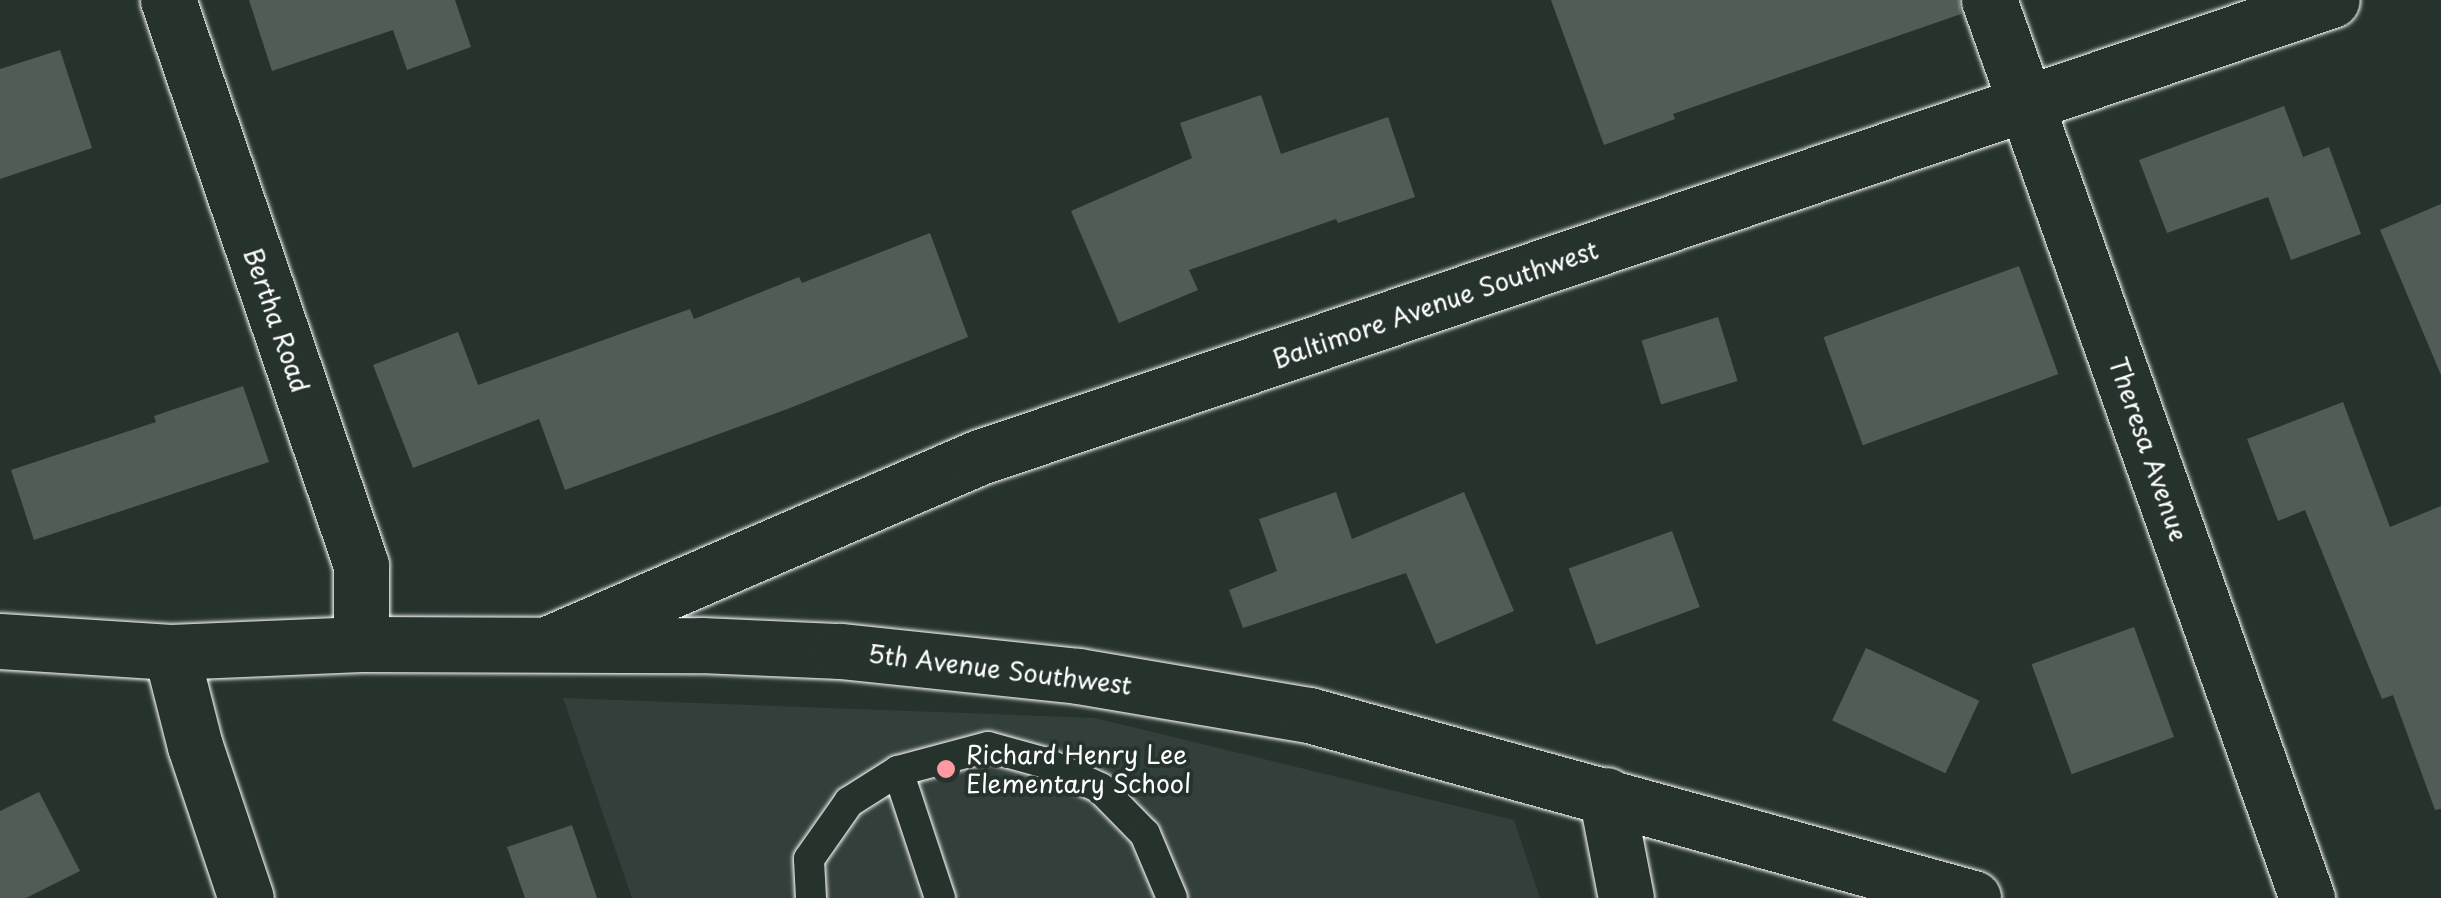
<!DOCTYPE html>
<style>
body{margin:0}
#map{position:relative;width:2441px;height:898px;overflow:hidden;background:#26332d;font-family:"Playpen Sans",sans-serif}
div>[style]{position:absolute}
.built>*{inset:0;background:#333f3a}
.building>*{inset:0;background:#515c57;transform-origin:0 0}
.roads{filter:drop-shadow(0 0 2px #fff) drop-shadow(0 0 2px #fff)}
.service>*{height:30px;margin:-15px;padding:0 15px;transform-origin:15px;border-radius:15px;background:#26332d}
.minor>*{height:55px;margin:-27.5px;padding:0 27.5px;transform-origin:27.5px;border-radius:27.5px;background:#26332d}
.tertiary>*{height:55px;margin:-27.5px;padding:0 27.5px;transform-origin:27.5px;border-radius:27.5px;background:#26332d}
.dots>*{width:28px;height:28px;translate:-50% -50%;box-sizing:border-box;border:5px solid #26332d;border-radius:50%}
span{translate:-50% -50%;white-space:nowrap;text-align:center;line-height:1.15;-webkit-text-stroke:8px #26332d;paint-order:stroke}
.street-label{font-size:25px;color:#fff}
.poi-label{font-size:25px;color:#fff}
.left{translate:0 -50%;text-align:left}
</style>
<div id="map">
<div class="built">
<div style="clip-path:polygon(563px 698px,1095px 718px,1514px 820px,1540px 898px,632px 898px)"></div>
</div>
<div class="building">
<div style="clip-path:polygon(249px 0,455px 0,471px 47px,407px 70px,393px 30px,272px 71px)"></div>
<div style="clip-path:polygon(1551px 0,1959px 0,1961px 14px,1673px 114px,1675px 119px,1604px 145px)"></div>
<div style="clip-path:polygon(60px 50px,92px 148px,0 179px,0 69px)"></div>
<div style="clip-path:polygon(1261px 95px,1281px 154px,1388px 117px,1415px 197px,1338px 223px,1336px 219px,1189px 270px,1198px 290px,1119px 323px,1071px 211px,1192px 158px,1180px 123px)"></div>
<div style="clip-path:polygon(2284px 106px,2303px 157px,2329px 147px,2361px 234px,2291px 260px,2268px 197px,2167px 233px,2139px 160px)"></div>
<div style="clip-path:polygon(2441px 204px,2441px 375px,2380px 230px)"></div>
<div style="clip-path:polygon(930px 233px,968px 337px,790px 408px,565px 490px,539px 419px,413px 468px,373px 365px,458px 332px,478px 385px,690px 309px,694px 319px,799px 277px,802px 283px)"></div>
<div style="left:2019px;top:266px;width:115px;height:208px;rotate:70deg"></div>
<div style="left:1718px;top:317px;width:67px;height:80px;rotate:73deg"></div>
<div style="clip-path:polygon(243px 386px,269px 462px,34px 540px,11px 470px,156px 422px,154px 416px)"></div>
<div style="clip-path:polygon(2343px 402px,2390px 527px,2441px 506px,2441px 809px,2435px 810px,2393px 695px,2382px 699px,2305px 510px,2278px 521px,2247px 439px)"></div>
<div style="clip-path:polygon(1336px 492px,1352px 539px,1464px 492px,1514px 611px,1436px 644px,1406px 573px,1243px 628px,1229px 590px,1277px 571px,1259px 519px)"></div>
<div style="left:1672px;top:531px;width:81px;height:110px;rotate:70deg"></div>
<div style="left:2134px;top:627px;width:117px;height:109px;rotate:70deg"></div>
<div style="left:1866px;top:648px;width:125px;height:80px;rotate:25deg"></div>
<div style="clip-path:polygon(39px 792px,80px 871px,26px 898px,0 898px,0 811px)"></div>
<div style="clip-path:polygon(572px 825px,597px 898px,525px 898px,507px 847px)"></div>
</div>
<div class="roads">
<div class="service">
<div style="left:898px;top:771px;width:134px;rotate:71.7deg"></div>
<div style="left:811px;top:898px;width:39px;rotate:-93deg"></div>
<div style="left:809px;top:859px;width:70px;rotate:-54.9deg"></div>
<div style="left:849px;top:802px;width:58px;rotate:-32.3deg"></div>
<div style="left:898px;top:771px;width:93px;rotate:-14.9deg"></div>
<div style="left:988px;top:747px;width:60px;rotate:15.4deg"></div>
<div style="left:1046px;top:763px;width:60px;rotate:24.8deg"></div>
<div style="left:1100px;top:788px;width:64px;rotate:45.6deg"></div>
<div style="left:1145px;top:834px;width:69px;rotate:67.1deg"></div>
</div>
<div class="minor">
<div style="left:168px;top:0;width:597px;rotate:71.14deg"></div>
<div style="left:361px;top:565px;width:79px;rotate:90deg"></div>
<div style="left:1989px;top:0;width:953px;rotate:70.5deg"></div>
<div style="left:552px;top:642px;width:463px;rotate:-23.4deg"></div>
<div style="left:977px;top:458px;width:1430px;rotate:-18.68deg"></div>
<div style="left:171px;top:652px;width:97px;rotate:75.7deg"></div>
<div style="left:195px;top:746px;width:160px;rotate:71.5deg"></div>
<div style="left:1606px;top:795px;width:105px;rotate:79deg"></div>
</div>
<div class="tertiary">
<div style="left:0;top:641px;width:171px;rotate:3.7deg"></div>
<div style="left:171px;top:652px;width:190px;rotate:-2.4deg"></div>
<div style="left:361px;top:644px;width:340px;rotate:0.2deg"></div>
<div style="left:701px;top:645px;width:140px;rotate:2.5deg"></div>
<div style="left:841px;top:651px;width:238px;rotate:6deg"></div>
<div style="left:1078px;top:676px;width:234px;rotate:9.6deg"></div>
<div style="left:1309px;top:715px;width:689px;rotate:15.41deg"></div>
</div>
</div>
<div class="dots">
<div style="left:946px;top:769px;background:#ff9aa2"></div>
</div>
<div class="street-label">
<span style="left:1435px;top:304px;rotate:-19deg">Baltimore Avenue Southwest</span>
<span style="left:277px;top:320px;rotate:71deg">Bertha Road</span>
<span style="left:2149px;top:449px;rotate:71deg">Theresa Avenue</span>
<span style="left:1000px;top:669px;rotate:7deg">5th Avenue Southwest</span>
</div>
<div class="poi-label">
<span class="left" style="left:966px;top:769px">Richard Henry Lee<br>Elementary School</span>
</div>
</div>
